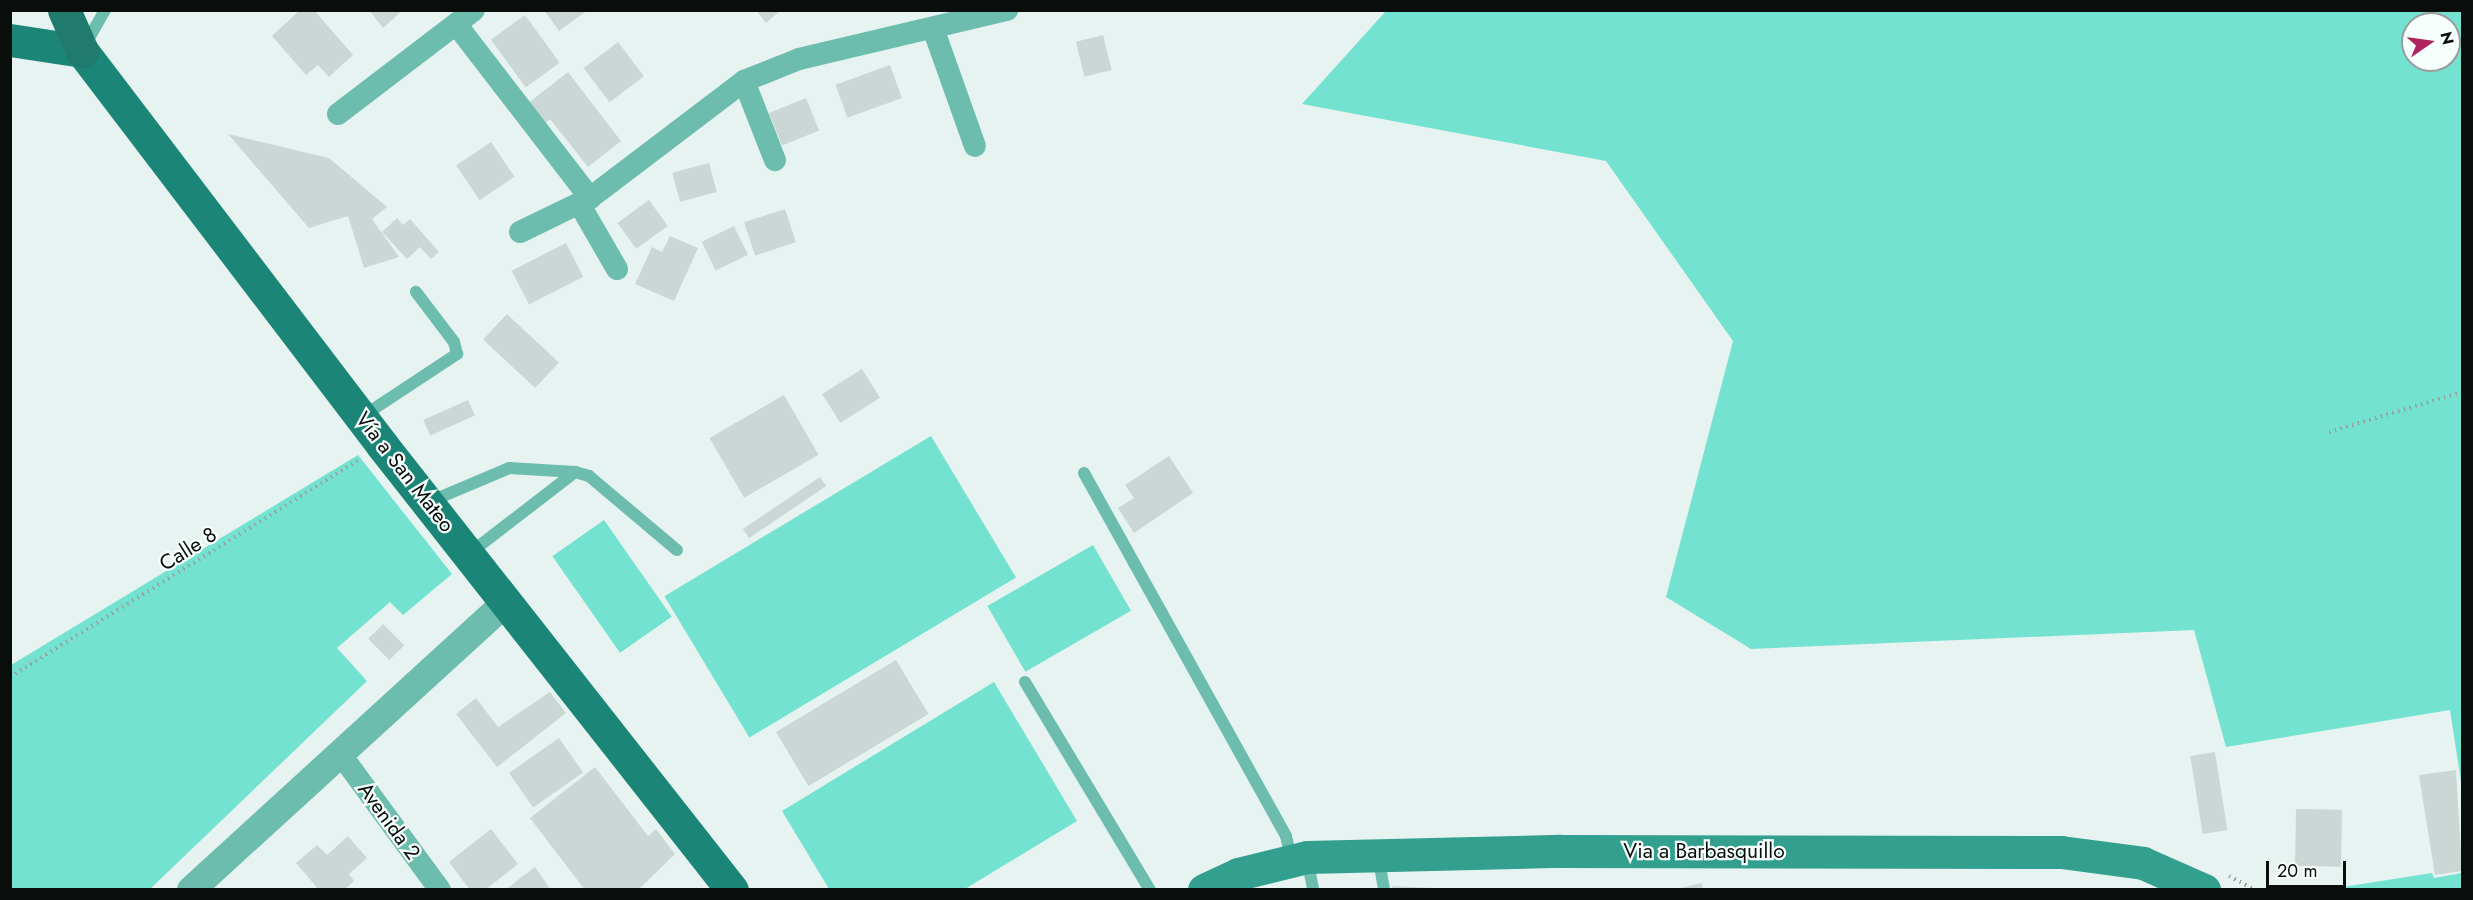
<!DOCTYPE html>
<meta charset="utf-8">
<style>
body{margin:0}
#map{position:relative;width:2473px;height:900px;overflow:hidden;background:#e6f3f0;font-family:Jost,sans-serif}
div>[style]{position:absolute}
.green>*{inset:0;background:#73e2d0;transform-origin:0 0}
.building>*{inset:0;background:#cad7d4;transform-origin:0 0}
.path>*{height:4px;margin-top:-2px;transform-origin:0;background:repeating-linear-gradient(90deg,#97a19e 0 1.5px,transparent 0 6px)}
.service>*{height:12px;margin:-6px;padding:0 6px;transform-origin:6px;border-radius:6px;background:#6dbdaf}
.minor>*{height:22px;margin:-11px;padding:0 11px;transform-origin:11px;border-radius:11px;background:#6dbdaf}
.tertiary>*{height:28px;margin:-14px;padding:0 14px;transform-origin:14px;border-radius:14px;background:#6dbdaf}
.secondary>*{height:33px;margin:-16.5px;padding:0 16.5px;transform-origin:16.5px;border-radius:16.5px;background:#329f8f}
.primary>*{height:33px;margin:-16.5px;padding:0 16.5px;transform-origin:16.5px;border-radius:16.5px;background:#1b8678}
.trunk>*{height:33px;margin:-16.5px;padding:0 16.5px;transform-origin:16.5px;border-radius:16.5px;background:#207a6e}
span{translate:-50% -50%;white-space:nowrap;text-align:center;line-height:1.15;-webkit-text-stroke:4.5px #f7fffd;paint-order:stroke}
.street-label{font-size:21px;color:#090d0c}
.frame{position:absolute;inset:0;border:12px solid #090d0c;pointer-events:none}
.north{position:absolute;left:2401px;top:12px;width:60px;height:60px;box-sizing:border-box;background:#f7fffd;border:2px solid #989e9d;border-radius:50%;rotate:77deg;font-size:16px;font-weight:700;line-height:24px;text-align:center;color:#090d0c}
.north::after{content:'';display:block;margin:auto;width:21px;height:27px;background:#af225d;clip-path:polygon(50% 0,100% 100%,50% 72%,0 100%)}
.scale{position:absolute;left:2266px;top:861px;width:80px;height:27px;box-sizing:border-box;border:3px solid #090d0c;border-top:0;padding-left:8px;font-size:18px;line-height:21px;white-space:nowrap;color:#090d0c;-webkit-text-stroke:4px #f7fffd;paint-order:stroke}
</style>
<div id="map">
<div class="green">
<div style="clip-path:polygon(evenodd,1386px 11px,2462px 11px,2462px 788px,2450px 710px,2226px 747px,2194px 630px,1751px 649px,1666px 597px,1733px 341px,1606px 161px,1302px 104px,1386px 11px,2413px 24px,2449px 24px,2449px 60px,2413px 60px,2413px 24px)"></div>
<div style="left:931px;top:436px;width:165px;height:311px;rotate:59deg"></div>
<div style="clip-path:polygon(358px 455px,452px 574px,403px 615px,390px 602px,337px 648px,367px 681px,150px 889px,11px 889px,11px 665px)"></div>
<div style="left:604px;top:520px;width:118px;height:63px;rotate:55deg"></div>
<div style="left:1093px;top:545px;width:76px;height:122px;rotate:60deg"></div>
<div style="clip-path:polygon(994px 682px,1077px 821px,965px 889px,829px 889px,782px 811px)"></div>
<div style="clip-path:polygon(2432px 873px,2434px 878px,2462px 873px,2462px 889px,2330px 889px)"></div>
</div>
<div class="building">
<div style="clip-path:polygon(300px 10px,314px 10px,353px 55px,329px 77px,318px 65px,306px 75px,272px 36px)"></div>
<div style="clip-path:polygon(369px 10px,403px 10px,383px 28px)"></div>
<div style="clip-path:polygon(544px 10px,588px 10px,559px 31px)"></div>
<div style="clip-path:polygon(756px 10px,781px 10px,766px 23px)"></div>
<div style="left:525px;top:15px;width:59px;height:42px;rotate:54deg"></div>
<div style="left:1103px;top:35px;width:36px;height:28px;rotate:76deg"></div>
<div style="left:618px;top:42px;width:43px;height:43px;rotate:53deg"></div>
<div style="left:890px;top:65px;width:35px;height:58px;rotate:70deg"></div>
<div style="clip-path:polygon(568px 72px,621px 141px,588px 167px,550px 119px,538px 129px,522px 108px)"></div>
<div style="left:806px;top:98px;width:35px;height:40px;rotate:68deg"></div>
<div style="clip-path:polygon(228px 134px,329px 158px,387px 207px,372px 219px,399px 257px,364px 268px,348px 216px,309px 228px)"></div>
<div style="left:491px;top:142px;width:42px;height:42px;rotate:56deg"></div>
<div style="left:709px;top:163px;width:30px;height:38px;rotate:75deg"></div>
<div style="left:649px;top:200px;width:32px;height:39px;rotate:54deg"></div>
<div style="left:785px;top:209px;width:35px;height:43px;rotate:72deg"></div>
<div style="clip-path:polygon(397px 218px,403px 225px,410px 219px,439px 252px,431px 259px,420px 247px,407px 259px,382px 232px)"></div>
<div style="left:734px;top:226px;width:32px;height:36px;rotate:64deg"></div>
<div style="clip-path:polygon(670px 236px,698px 248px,674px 301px,635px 284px,652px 247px,662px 252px)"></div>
<div style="left:566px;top:243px;width:38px;height:61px;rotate:63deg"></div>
<div style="left:507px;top:314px;width:71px;height:35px;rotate:43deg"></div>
<div style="left:862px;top:369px;width:34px;height:47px;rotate:58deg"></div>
<div style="left:784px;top:395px;width:69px;height:86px;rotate:60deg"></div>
<div style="left:468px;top:400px;width:17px;height:49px;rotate:66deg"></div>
<div style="clip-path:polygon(1169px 456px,1193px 493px,1134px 533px,1118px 508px,1134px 498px,1125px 485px)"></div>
<div style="left:820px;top:477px;width:11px;height:93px;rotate:56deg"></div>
<div style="left:383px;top:624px;width:30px;height:21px;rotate:45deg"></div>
<div style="left:896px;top:660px;width:63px;height:140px;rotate:59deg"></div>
<div style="clip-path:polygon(550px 692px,566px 713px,497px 767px,456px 714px,476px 698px,498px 727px)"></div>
<div style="left:559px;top:738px;width:42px;height:61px;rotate:55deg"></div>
<div style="left:2215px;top:752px;width:79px;height:25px;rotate:81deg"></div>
<div style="clip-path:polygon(595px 767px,648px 836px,656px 829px,675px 854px,638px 890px,585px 890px,530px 818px)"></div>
<div style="clip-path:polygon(2456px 770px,2462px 871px,2435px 875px,2419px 775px)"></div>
<div style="left:2296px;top:809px;width:46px;height:57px;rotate:1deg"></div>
<div style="clip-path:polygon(491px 829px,518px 864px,485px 890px,470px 890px,449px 862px)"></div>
<div style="clip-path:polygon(348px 836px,367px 858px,349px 874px,354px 881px,344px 890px,319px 890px,296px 863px,317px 845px,327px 855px)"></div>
<div style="clip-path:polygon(535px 867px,551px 890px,505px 890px)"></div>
<div style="clip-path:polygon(1702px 883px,1703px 890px,1676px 890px,1676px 889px)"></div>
<div style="clip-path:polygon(1392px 886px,1432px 888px,1432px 890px,1393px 890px)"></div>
</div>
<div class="path">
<div style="left:2329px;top:432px;width:139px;rotate:-16.7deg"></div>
<div style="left:10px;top:677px;width:410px;rotate:-31.9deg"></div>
<div style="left:2229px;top:876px;width:30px;rotate:28deg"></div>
</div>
<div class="service">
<div style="left:84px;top:47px;width:43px;rotate:-60.4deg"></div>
<div style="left:363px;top:416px;width:113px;rotate:-33.4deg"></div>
<div style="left:457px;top:354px;width:12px;rotate:-104deg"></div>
<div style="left:454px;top:342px;width:63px;rotate:-127.2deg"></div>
<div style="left:1084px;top:473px;width:415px;rotate:60.9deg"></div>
<div style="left:1286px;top:836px;width:23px;rotate:77deg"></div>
<div style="left:429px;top:502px;width:87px;rotate:-23deg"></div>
<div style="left:509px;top:468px;width:66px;rotate:3.5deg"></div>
<div style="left:470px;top:553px;width:133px;rotate:-37.6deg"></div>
<div style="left:575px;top:472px;width:15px;rotate:16deg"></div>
<div style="left:589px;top:476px;width:115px;rotate:40.1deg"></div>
<div style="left:1025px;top:682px;width:243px;rotate:59deg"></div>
<div style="left:1378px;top:855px;width:36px;rotate:80deg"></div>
<div style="left:1307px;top:858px;width:33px;rotate:79deg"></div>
</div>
<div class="minor">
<div style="left:456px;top:24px;width:220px;rotate:52.4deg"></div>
<div style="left:590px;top:198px;width:193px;rotate:-37.2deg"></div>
<div style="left:744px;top:81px;width:59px;rotate:-21.8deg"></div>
<div style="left:799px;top:59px;width:214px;rotate:-13.3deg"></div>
<div style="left:934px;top:31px;width:122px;rotate:70.4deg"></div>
<div style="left:744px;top:81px;width:85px;rotate:68.6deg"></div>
<div style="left:338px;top:114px;width:171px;rotate:-37.4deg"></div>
<div style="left:580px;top:205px;width:74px;rotate:60deg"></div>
<div style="left:520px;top:232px;width:78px;rotate:-25.9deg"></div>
<div style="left:339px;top:752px;width:171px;rotate:53.8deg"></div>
</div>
<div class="tertiary">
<div style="left:191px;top:890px;width:428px;rotate:-42.4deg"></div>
</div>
<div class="secondary">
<div style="left:1204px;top:890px;width:38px;rotate:-25deg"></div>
<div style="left:1238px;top:874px;width:71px;rotate:-13.8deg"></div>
<div style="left:1307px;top:857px;width:253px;rotate:-1.4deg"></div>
<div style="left:1560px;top:851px;width:501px;rotate:0.11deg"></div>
<div style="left:2061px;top:852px;width:83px;rotate:7.6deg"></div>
<div style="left:2143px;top:863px;width:67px;rotate:23.9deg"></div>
</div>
<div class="primary">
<div style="left:10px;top:40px;width:73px;rotate:8.7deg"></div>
<div style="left:82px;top:51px;width:495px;rotate:52.7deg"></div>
<div style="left:382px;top:445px;width:566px;rotate:51.81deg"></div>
</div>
<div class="trunk">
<div style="left:64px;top:10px;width:45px;rotate:66.3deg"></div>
</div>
<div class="street-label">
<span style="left:405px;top:472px;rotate:52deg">Vía a San Mateo</span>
<span style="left:188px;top:549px;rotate:-32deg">Calle 8</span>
<span style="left:389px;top:821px;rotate:54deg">Avenida 2</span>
<span style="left:1704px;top:851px">Via a Barbasquillo</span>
</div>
<div class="frame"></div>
<div class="north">N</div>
<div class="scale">20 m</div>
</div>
